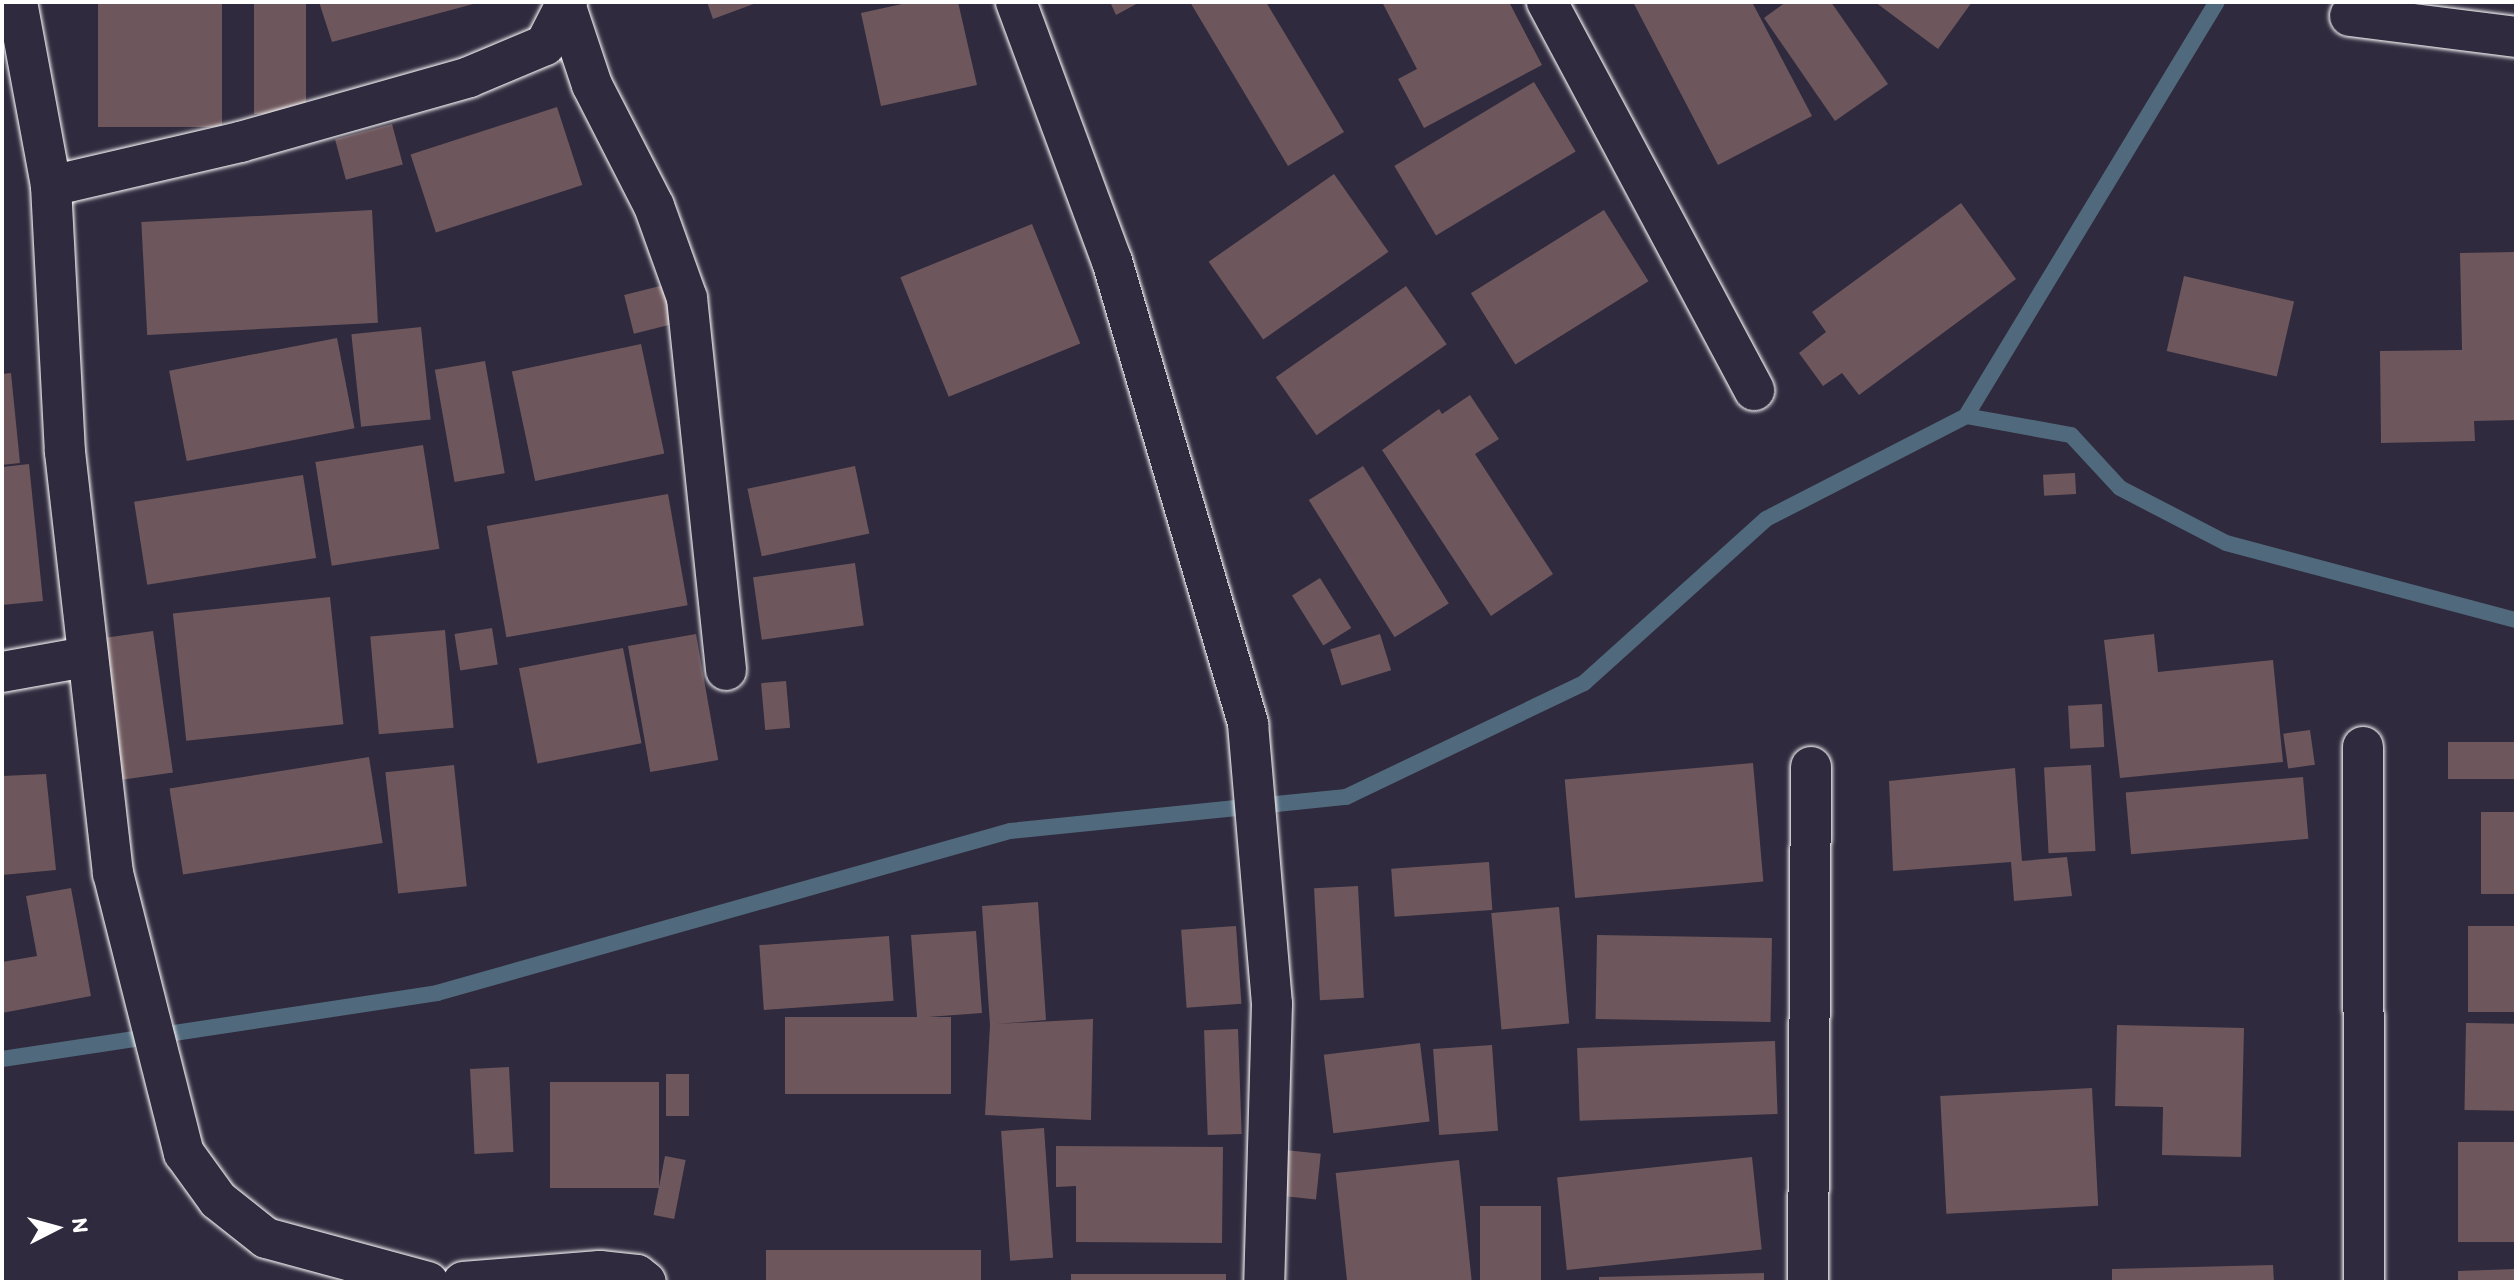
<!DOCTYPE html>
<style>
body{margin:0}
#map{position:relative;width:2518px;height:1284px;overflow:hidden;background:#2f2a3d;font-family:Itim,sans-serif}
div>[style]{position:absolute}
.stream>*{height:16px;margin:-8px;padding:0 8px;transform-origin:8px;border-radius:8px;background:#51697c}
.building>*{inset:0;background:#6d575c;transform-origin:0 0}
.roads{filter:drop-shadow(0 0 2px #fff) drop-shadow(0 0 2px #fff)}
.minor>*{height:40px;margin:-20px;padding:0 20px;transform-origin:20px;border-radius:20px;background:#2f2a3d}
span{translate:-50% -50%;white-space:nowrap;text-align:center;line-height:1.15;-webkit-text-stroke:6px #2f2a3d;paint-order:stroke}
.frame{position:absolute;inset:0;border:4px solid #fff;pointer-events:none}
.north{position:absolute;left:16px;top:1188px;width:80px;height:80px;-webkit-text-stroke:6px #2f2a3d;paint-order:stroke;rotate:84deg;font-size:22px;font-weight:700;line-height:32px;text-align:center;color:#fff}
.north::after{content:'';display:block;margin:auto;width:28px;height:36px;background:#fff;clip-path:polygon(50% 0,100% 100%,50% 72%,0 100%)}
</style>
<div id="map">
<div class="stream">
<div style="left:1966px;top:416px;width:484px;rotate:-58.8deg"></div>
<div style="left:2px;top:1059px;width:440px;rotate:-8.6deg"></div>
<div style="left:437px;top:993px;width:595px;rotate:-15.79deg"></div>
<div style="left:1010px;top:831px;width:338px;rotate:-5.8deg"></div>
<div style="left:1346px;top:797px;width:264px;rotate:-25.6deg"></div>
<div style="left:1584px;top:683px;width:245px;rotate:-42deg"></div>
<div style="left:1766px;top:519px;width:225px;rotate:-27.2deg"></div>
<div style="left:1966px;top:416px;width:107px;rotate:10.3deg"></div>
<div style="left:2071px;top:435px;width:72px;rotate:47.2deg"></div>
<div style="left:2120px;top:488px;width:119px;rotate:27.4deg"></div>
<div style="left:2226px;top:543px;width:300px;rotate:14.9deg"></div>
</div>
<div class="building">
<div style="left:98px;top:2px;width:124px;height:125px"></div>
<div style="left:254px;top:2px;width:52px;height:112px"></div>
<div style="clip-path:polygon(319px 2px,476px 2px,477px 3px,332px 42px)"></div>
<div style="clip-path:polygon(707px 2px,759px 2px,713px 19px)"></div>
<div style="clip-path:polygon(911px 2px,958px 2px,977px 85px,881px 106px,861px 13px)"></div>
<div style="clip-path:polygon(1110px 2px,1140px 2px,1116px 15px)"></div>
<div style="clip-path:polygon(1190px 2px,1266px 2px,1344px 132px,1288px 166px)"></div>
<div style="clip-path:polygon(1382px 2px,1509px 2px,1542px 65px,1424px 128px,1398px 79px,1417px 69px)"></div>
<div style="clip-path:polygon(1633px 2px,1752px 2px,1812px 116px,1718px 165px)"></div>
<div style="clip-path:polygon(1786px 2px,1831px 2px,1888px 84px,1835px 121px,1764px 18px)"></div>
<div style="clip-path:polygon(1875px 2px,1972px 2px,1938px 49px)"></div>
<div style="left:1534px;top:82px;width:81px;height:163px;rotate:59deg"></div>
<div style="left:557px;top:107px;width:82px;height:154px;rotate:72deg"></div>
<div style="left:392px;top:124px;width:42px;height:59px;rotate:75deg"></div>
<div style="left:1334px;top:174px;width:95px;height:153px;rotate:55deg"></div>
<div style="clip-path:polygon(1961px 203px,2016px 279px,1859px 395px,1842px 373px,1823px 386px,1799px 353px,1826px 332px,1812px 312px)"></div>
<div style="left:372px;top:210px;width:113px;height:231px;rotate:87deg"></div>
<div style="left:1604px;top:210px;width:84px;height:157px;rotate:58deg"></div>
<div style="left:1032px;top:224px;width:129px;height:142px;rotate:68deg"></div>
<div style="clip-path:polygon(2516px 252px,2516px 420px,2474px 421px,2475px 441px,2381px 443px,2380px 351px,2462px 350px,2460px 253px)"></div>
<div style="left:2184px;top:276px;width:113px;height:77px;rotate:13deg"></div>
<div style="left:664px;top:285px;width:40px;height:41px;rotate:76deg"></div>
<div style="left:1406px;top:286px;width:71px;height:159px;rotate:55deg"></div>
<div style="left:421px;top:327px;width:93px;height:70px;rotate:84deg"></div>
<div style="left:337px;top:338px;width:92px;height:171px;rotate:79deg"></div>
<div style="left:641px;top:344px;width:112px;height:132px;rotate:78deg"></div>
<div style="left:485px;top:361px;width:114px;height:51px;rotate:80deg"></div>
<div style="clip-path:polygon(11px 373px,20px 463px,2px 465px,2px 374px)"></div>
<div style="clip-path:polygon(1470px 395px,1499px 439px,1475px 454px,1553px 574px,1491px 616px,1382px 450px,1439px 409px,1442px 414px)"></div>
<div style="left:423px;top:445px;width:105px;height:109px;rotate:81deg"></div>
<div style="clip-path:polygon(29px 464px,43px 601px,2px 605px,2px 467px)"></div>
<div style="left:855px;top:466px;width:69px;height:110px;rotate:78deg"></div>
<div style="left:1363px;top:466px;width:162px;height:64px;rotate:58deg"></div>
<div style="left:2075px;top:473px;width:21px;height:32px;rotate:87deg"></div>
<div style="left:303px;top:475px;width:84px;height:171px;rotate:81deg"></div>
<div style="left:668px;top:494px;width:113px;height:184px;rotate:80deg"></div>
<div style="left:855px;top:563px;width:63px;height:103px;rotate:82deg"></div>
<div style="left:1320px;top:578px;width:59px;height:33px;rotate:58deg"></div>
<div style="left:330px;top:597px;width:128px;height:158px;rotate:84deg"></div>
<div style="left:492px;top:628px;width:37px;height:38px;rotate:81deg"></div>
<div style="left:445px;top:630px;width:98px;height:75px;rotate:85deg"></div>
<div style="left:153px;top:631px;width:143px;height:55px;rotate:82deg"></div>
<div style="left:696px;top:634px;width:128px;height:69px;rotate:80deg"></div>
<div style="left:1380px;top:634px;width:38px;height:52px;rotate:73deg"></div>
<div style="clip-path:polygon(2154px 634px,2158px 672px,2273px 660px,2283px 762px,2120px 778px,2104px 640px)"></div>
<div style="left:623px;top:648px;width:97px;height:106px;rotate:79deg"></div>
<div style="left:786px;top:681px;width:47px;height:25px;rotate:85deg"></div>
<div style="left:2102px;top:704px;width:43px;height:34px;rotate:87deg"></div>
<div style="left:2310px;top:730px;width:35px;height:27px;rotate:82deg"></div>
<div style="left:2516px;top:742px;width:37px;height:68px;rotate:90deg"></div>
<div style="left:369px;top:757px;width:87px;height:202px;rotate:81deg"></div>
<div style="left:1753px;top:763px;width:119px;height:189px;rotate:85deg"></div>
<div style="left:454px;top:765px;width:122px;height:69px;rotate:84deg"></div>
<div style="left:2091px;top:765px;width:86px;height:47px;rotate:87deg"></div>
<div style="clip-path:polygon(2015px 768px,2022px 861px,2067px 857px,2072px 896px,2014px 901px,2011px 862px,1893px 871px,1889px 781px)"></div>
<div style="clip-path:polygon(46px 774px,56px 870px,2px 875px,2px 776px)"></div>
<div style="left:2303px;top:777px;width:62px;height:178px;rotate:85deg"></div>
<div style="left:2481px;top:812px;width:35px;height:82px"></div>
<div style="left:1489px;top:862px;width:48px;height:98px;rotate:86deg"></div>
<div style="left:1358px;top:886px;width:112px;height:44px;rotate:87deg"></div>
<div style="clip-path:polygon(71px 888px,91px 996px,2px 1013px,2px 962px,37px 956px,26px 896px)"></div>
<div style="clip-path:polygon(1038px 902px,1046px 1020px,996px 1024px,1093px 1019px,1091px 1120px,985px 1115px,990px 1025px,982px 906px)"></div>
<div style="left:1559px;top:907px;width:117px;height:68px;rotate:85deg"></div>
<div style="left:1236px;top:926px;width:78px;height:55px;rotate:86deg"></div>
<div style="left:2516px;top:926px;width:86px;height:48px;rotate:90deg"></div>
<div style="clip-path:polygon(976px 931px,982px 1013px,928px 1017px,951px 1017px,951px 1094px,785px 1094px,785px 1017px,917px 1017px,911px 935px)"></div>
<div style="left:1597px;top:935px;width:175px;height:84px;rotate:1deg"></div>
<div style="left:889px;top:936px;width:65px;height:130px;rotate:86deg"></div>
<div style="left:2466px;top:1023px;width:50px;height:87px;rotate:1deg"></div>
<div style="clip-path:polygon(2117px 1025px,2244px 1028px,2241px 1157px,2162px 1155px,2163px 1107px,2115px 1106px)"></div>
<div style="left:1238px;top:1029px;width:105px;height:34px;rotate:88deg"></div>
<div style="left:1775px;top:1041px;width:73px;height:198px;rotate:88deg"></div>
<div style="left:1420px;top:1043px;width:79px;height:97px;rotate:83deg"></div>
<div style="left:1492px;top:1045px;width:86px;height:59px;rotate:86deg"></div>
<div style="left:509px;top:1067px;width:85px;height:39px;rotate:87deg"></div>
<div style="left:666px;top:1074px;width:23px;height:42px"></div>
<div style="left:659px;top:1082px;width:106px;height:109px;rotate:90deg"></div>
<div style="left:2092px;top:1088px;width:118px;height:152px;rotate:87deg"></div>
<div style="left:1044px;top:1128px;width:130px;height:43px;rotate:86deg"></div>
<div style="left:2458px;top:1142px;width:58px;height:100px"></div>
<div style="clip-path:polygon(1056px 1146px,1223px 1147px,1222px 1243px,1076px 1242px,1076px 1186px,1056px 1187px)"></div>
<div style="left:1285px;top:1150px;width:36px;height:46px;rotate:6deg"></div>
<div style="left:665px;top:1156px;width:21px;height:60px;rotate:11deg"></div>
<div style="left:1752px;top:1157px;width:93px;height:196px;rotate:84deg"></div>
<div style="left:1459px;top:1160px;width:123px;height:124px;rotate:84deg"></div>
<div style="left:1480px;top:1206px;width:61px;height:76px"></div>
<div style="left:766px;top:1250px;width:215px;height:32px"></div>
<div style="clip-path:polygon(2273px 1265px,2274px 1282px,2112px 1282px,2112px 1269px)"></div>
<div style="clip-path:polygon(2516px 1269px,2516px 1282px,2458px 1282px,2458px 1271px)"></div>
<div style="clip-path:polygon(1764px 1273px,1764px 1282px,1599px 1282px,1599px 1277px)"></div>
<div style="left:1226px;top:1274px;width:8px;height:155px;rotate:90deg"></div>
</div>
<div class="roads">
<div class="minor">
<div style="left:17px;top:2px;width:187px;rotate:79.5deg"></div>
<div style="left:51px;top:186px;width:266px;rotate:87deg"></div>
<div style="left:65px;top:452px;width:424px;rotate:83.5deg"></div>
<div style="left:113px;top:873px;width:289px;rotate:75.8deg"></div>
<div style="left:184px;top:1153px;width:58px;rotate:54.1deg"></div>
<div style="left:218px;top:1200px;width:61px;rotate:38.4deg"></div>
<div style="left:266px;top:1238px;width:168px;rotate:15.2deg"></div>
<div style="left:1016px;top:2px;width:276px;rotate:69.7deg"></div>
<div style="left:1112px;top:261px;width:483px;rotate:73.6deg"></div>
<div style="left:1248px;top:724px;width:281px;rotate:85.1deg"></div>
<div style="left:1272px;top:1004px;width:278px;rotate:91.6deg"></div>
<div style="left:1547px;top:2px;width:440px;rotate:61.9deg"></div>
<div style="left:566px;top:7px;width:82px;rotate:71.6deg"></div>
<div style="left:592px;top:85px;width:136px;rotate:62.9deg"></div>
<div style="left:654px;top:206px;width:98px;rotate:70.3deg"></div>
<div style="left:687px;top:298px;width:374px;rotate:84deg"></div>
<div style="left:2350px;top:16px;width:167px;rotate:7.2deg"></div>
<div style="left:51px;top:186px;width:194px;rotate:-13.1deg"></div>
<div style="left:240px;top:142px;width:238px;rotate:-15.8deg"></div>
<div style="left:469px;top:77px;width:82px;rotate:-22.8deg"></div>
<div style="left:545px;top:45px;width:48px;rotate:-62.9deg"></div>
<div style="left:2px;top:672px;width:84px;rotate:-10.2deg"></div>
<div style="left:2363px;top:747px;width:535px;rotate:89.89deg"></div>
<div style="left:463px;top:1282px;width:137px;rotate:-4.6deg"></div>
<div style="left:600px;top:1271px;width:37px;rotate:6deg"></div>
<div style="left:637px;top:1275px;width:11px;rotate:38deg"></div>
<div style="left:1808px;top:1282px;width:515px;rotate:-89.67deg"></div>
</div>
</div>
<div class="frame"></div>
<div class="north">N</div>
</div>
